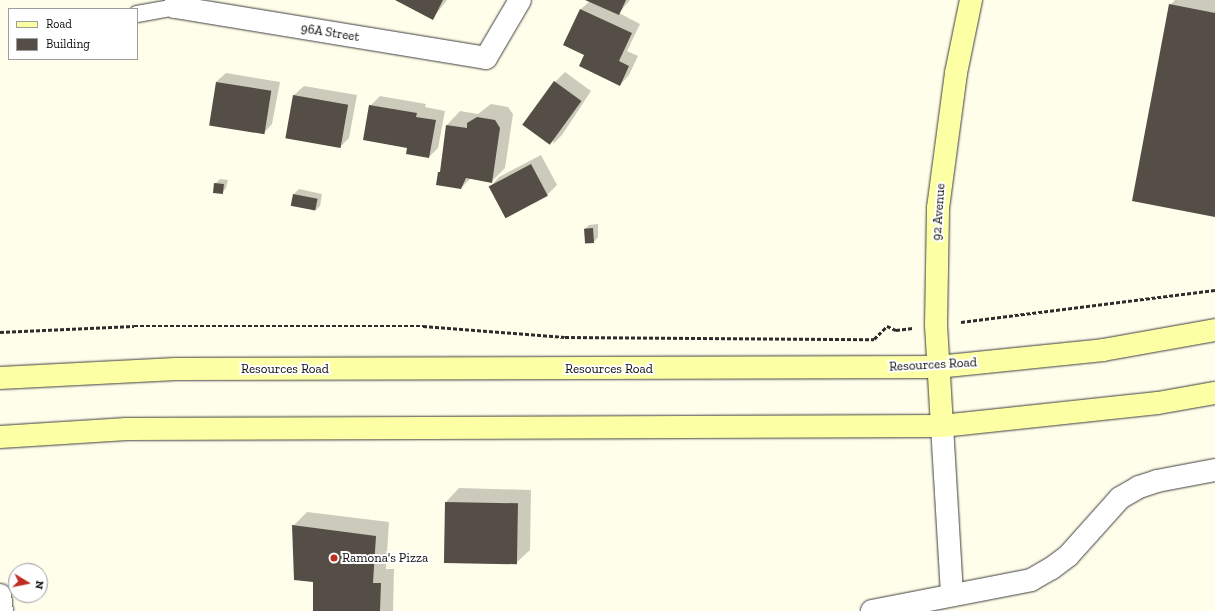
<!DOCTYPE html>
<style>
body{margin:0}
#map{position:relative;width:1215px;height:611px;overflow:hidden;background:#fffeea;font-family:"Zilla Slab",serif}
div>[style]{position:absolute}
.shadow>*{inset:0;background:#0003}
.building>*{inset:0;background:#544e47;transform-origin:0 0}
.path>*{height:2.5px;margin-top:-1.25px;transform-origin:0;background:repeating-linear-gradient(90deg,#2d2d2d 0 4px,transparent 0 6px)}
.roads{filter:drop-shadow(0 0 1px #3e3e3e) drop-shadow(0 0 1px #3e3e3e)}
.lane>*{height:16px;margin:-8px;padding:0 8px;transform-origin:8px;border-radius:8px;background:#fff}
.street>*{height:22px;margin:-11px;padding:0 11px;transform-origin:11px;border-radius:11px;background:#fff}
.secondary>*{height:22px;margin:-11px;padding:0 11px;transform-origin:11px;border-radius:11px;background:#fdffa5}
.dots>*{width:11px;height:11px;translate:-50% -50%;box-sizing:border-box;border:2px solid #fff;border-radius:50%}
span{translate:-50% -50%;white-space:nowrap;text-align:center;line-height:1.15;-webkit-text-stroke:4px #fff;paint-order:stroke}
.street-label{font-size:13px;color:#0b0b0b}
.poi-label{font-size:13px;color:#0b0b0b}
.left{translate:0 -50%;text-align:left}
.legend{position:absolute;left:8px;top:8px;width:130px;height:52px;box-sizing:border-box;background:#fff;border:1px solid #9d9d9d;margin:0;padding:5px 7px;list-style:none;font-size:12px;color:#0b0b0b}
.legend li{display:flex;align-items:center;gap:8px;height:20px}
.legend b{width:20px;border:1px solid #9d9d9d}
.north{position:absolute;left:8px;top:563px;width:40px;height:40px;box-sizing:border-box;background:#fff;border:1px solid #9d9d9d;border-radius:50%;rotate:100deg;font-size:11px;font-weight:700;line-height:16px;text-align:center;color:#0b0b0b}
.north::after{content:'';display:block;margin:auto;width:14px;height:18px;background:#bf2d20;clip-path:polygon(50% 0,100% 100%,50% 72%,0 100%)}
</style>
<div id="map">
<div class="shadow">
<div style="clip-path:polygon(396px 0,447px 0,433px 18px)"></div>
<div style="clip-path:polygon(588px 0,630px 0,619px 13px,640px 24px,627px 51px,638px 56px,629px 75px,620px 85px,585px 54px,564px 44px,581px 9px,590px 1px)"></div>
<div style="clip-path:polygon(1175px 0,1215px 0,1215px 216px,1170px 5px)"></div>
<div style="clip-path:polygon(565px 72px,591px 91px,562px 135px,553px 144px,555px 82px)"></div>
<div style="clip-path:polygon(226px 73px,280px 82px,272px 124px,263px 134px,216px 82px)"></div>
<div style="clip-path:polygon(304px 86px,357px 95px,349px 138px,340px 147px,287px 137px,294px 95px)"></div>
<div style="clip-path:polygon(380px 96px,426px 104px,425px 107px,445px 111px,438px 148px,429px 157px,408px 147px,370px 106px)"></div>
<div style="clip-path:polygon(491px 104px,508px 107px,513px 114px,505px 168px,491px 182px,471px 178px,461px 188px,439px 173px,442px 170px,447px 125px,460px 111px,478px 114px)"></div>
<div style="clip-path:polygon(541px 155px,557px 185px,547px 195px,506px 217px,490px 187px,499px 177px)"></div>
<div style="clip-path:polygon(220px 179px,228px 180px,226px 188px,222px 193px,215px 184px)"></div>
<div style="clip-path:polygon(299px 189px,322px 194px,320px 206px,316px 210px,292px 206px,294px 194px)"></div>
<div style="clip-path:polygon(598px 224px,598px 237px,594px 242px,585px 229px,589px 225px)"></div>
<div style="clip-path:polygon(459px 488px,531px 490px,530px 550px,516px 563px,446px 502px)"></div>
<div style="clip-path:polygon(307px 512px,389px 522px,386px 569px,394px 569px,393px 611px,314px 611px,314px 581px,293px 526px)"></div>
</div>
<div class="building">
<div style="clip-path:polygon(395px 0,443px 0,433px 20px)"></div>
<div style="clip-path:polygon(585px 0,626px 0,619px 15px)"></div>
<div style="clip-path:polygon(1169px 4px,1215px 13px,1215px 217px,1132px 201px)"></div>
<div style="clip-path:polygon(580px 9px,632px 33px,619px 61px,629px 66px,620px 86px,579px 66px,584px 55px,563px 45px)"></div>
<div style="left:554px;top:81px;width:34px;height:54px;rotate:36deg"></div>
<div style="left:216px;top:82px;width:56px;height:44px;rotate:9deg"></div>
<div style="left:293px;top:95px;width:56px;height:44px;rotate:10deg"></div>
<div style="clip-path:polygon(369px 105px,417px 113px,416px 117px,436px 120px,429px 158px,406px 154px,407px 148px,363px 140px)"></div>
<div style="clip-path:polygon(477px 117px,495px 120px,500px 128px,492px 183px,466px 178px,461px 189px,436px 185px,438px 172px,440px 172px,446px 125px,467px 128px,467px 123px)"></div>
<div style="left:531px;top:164px;width:36px;height:48px;rotate:62deg"></div>
<div style="left:214px;top:183px;width:10px;height:10px;rotate:6deg"></div>
<div style="left:293px;top:194px;width:25px;height:12px;rotate:11deg"></div>
<div style="left:593px;top:228px;width:15px;height:9px;rotate:86deg"></div>
<div style="left:445px;top:502px;width:73px;height:61px;rotate:1deg"></div>
<div style="clip-path:polygon(292px 525px,376px 536px,373px 583px,381px 583px,380px 611px,313px 611px,313px 582px,294px 580px)"></div>
</div>
<div class="path">
<div style="left:961px;top:322px;width:256px;rotate:-7.2deg"></div>
<div style="left:0;top:332px;width:134px;rotate:-2.6deg"></div>
<div style="left:134px;top:326px;width:289px"></div>
<div style="left:423px;top:326px;width:142px;rotate:4.4deg"></div>
<div style="left:565px;top:337px;width:309px;rotate:0.4deg"></div>
<div style="left:874px;top:339px;width:18px;rotate:-45deg"></div>
<div style="left:887px;top:326px;width:10px;rotate:24deg"></div>
<div style="left:896px;top:330px;width:17px;rotate:-7deg"></div>
</div>
<div class="roads">
<div class="lane">
<div style="left:137px;top:14px;width:39px;rotate:-10deg"></div>
</div>
<div class="street">
<div style="left:176px;top:0;width:7px;rotate:98deg"></div>
<div style="left:175px;top:7px;width:315px;rotate:9.3deg"></div>
<div style="left:486px;top:58px;width:67px;rotate:-59.6deg"></div>
<div style="left:942px;top:426px;width:169px;rotate:86.6deg"></div>
<div style="left:0;top:595px;width:16px;rotate:83deg"></div>
<div style="left:872px;top:611px;width:162px;rotate:-11deg"></div>
<div style="left:1031px;top:580px;width:24px;rotate:-30deg"></div>
<div style="left:1052px;top:568px;width:20px;rotate:-37deg"></div>
<div style="left:1068px;top:556px;width:78px;rotate:-48.1deg"></div>
<div style="left:1120px;top:498px;width:22px;rotate:-30deg"></div>
<div style="left:1139px;top:487px;width:19px;rotate:-18deg"></div>
<div style="left:1157px;top:481px;width:59px;rotate:-10.7deg"></div>
</div>
<div class="secondary">
<div style="left:0;top:378px;width:176px;rotate:-2.9deg"></div>
<div style="left:176px;top:369px;width:761px;rotate:-0.15deg"></div>
<div style="left:937px;top:367px;width:167px;rotate:-5.8deg"></div>
<div style="left:1103px;top:350px;width:114px;rotate:-10.1deg"></div>
<div style="left:942px;top:426px;width:101px;rotate:-93.4deg"></div>
<div style="left:936px;top:325px;width:117px;rotate:-89deg"></div>
<div style="left:938px;top:208px;width:136px;rotate:-82.4deg"></div>
<div style="left:956px;top:73px;width:75px;rotate:-78.4deg"></div>
<div style="left:0;top:437px;width:127px;rotate:-3.6deg"></div>
<div style="left:127px;top:429px;width:815px;rotate:-0.21deg"></div>
<div style="left:942px;top:426px;width:217px;rotate:-6.1deg"></div>
<div style="left:1158px;top:403px;width:58px;rotate:-10deg"></div>
</div>
</div>
<div class="dots">
<div style="left:334px;top:558px;background:#bf2d20"></div>
</div>
<div class="street-label">
<span style="left:330px;top:33px;rotate:9deg">96A Street</span>
<span style="left:939px;top:212px;rotate:-86deg">92 Avenue</span>
<span style="left:933px;top:365px;rotate:-3deg">Resources Road</span>
<span style="left:285px;top:369px">Resources Road</span>
<span style="left:609px;top:369px">Resources Road</span>
</div>
<div class="poi-label">
<span class="left" style="left:342px;top:558px">Ramona's Pizza</span>
</div>
<ul class="legend">
<li><b style="height:5px;background:#fdffa5"></b>Road</li>
<li><b style="height:11px;background:#544e47"></b>Building</li>
</ul>
<div class="north">N</div>
</div>
